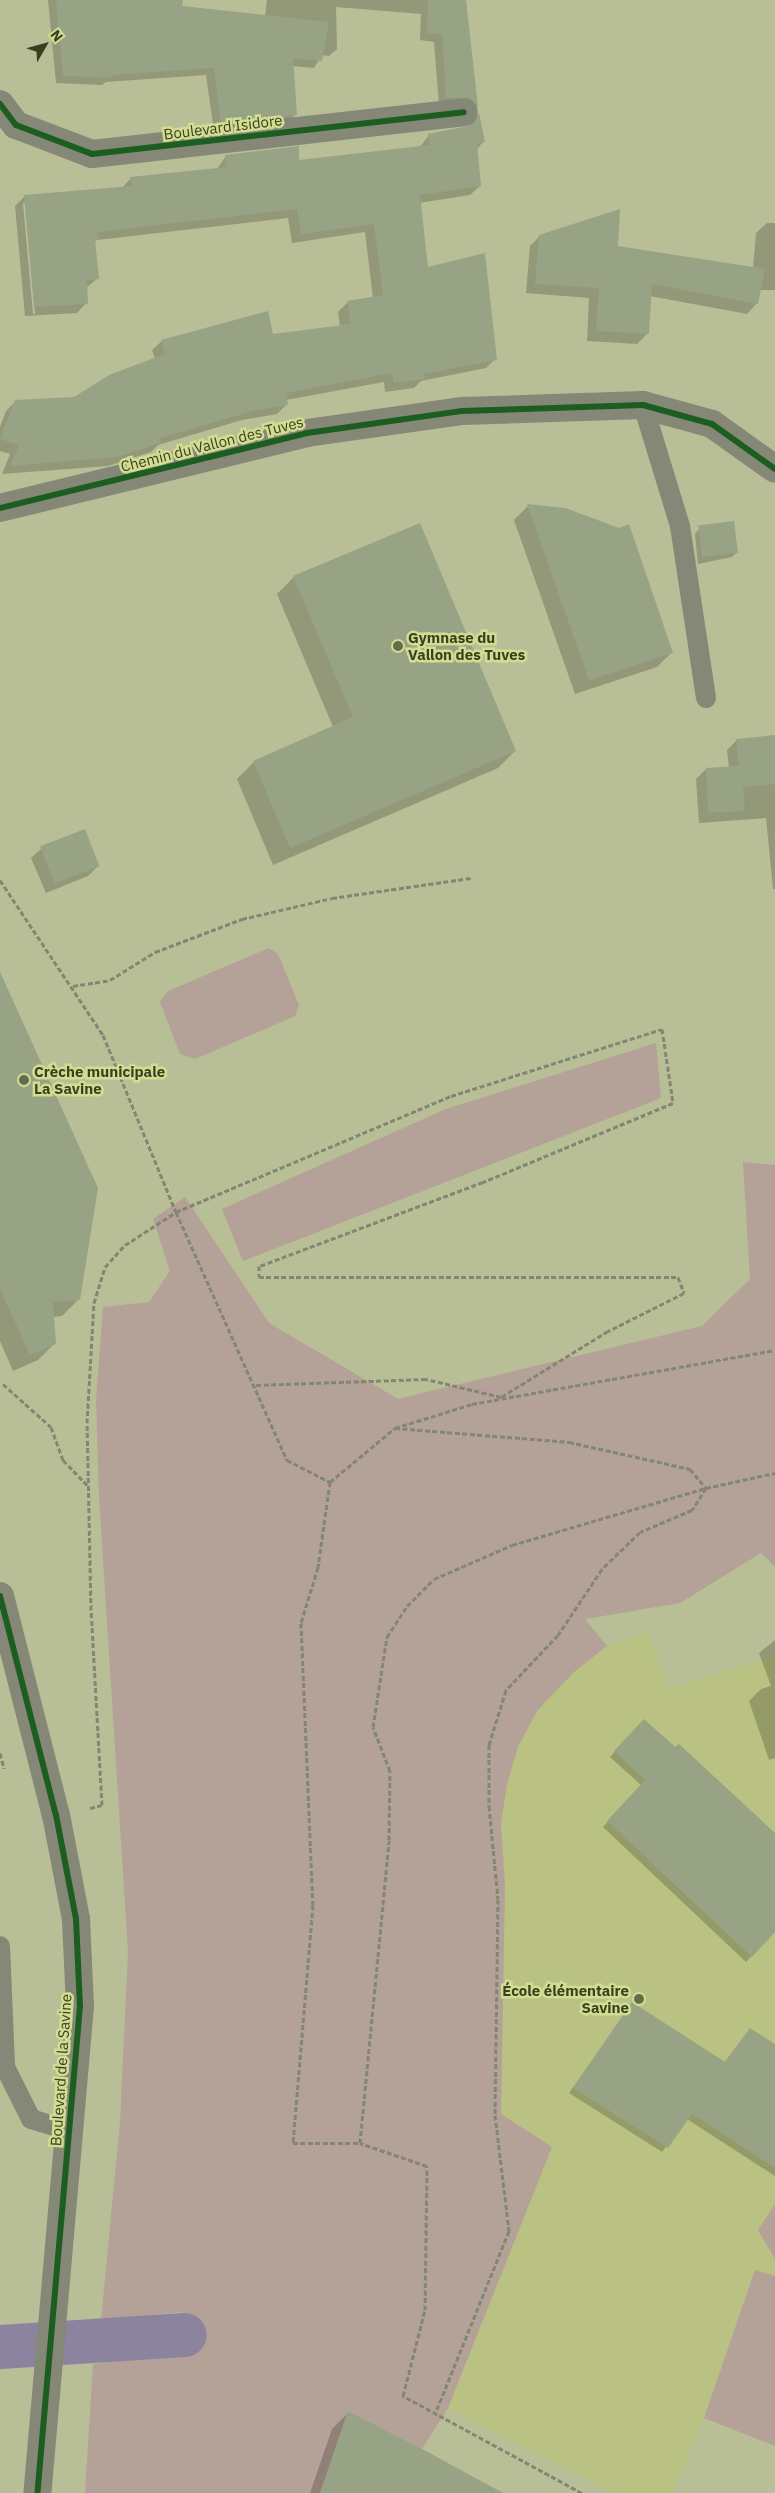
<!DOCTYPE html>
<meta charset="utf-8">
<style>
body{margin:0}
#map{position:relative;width:775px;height:2493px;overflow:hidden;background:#b8be96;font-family:"IBM Plex Sans",sans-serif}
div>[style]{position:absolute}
.built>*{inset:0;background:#b9c282}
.green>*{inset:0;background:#b4a197}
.shadow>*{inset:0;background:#0003}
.canal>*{height:44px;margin:-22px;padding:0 22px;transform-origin:22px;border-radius:22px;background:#8c849e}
.building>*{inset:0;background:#98a385;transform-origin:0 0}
.path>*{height:3px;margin-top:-1.5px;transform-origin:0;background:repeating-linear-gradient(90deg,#838673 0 5px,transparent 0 7.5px)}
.lane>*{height:20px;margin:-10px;padding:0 10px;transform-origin:10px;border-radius:10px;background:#858877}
.street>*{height:28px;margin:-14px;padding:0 14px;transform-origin:14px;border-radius:14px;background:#858877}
.cycleway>*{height:6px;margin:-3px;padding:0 3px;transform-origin:3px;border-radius:3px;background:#1b5e20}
.dots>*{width:14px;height:14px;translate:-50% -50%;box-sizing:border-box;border:2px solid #d1dd91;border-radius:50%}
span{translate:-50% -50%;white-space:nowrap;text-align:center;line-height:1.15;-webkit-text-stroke:5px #d1dd91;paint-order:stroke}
.street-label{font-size:15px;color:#3a3f20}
.poi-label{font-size:15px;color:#3a3f20;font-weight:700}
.left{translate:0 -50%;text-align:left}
.right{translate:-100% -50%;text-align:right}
.north{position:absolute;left:20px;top:20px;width:50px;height:50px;-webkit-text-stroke:4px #d1dd91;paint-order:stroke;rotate:52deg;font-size:14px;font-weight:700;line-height:20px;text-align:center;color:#3a3f20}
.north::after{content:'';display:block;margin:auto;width:18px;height:22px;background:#3a3f20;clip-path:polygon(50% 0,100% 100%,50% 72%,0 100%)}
</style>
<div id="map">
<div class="built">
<div style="clip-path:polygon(648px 1632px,669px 1689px,775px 1655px,775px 2204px,758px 2230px,775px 2259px,775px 2276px,755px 2270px,704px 2418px,672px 2493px,614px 2493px,448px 2408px,552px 2147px,501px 2114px,505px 1884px,501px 1824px,507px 1784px,518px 1747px,537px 1711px,574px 1672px,607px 1646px)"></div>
</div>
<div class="green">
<div style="clip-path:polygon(269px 948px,278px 954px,299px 1005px,295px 1016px,195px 1059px,180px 1054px,160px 1002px,168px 991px)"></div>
<div style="clip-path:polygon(656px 1043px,661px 1098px,243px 1261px,222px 1209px,446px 1109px)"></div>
<div style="clip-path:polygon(743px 1162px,775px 1165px,775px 1567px,761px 1553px,680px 1603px,585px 1619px,607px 1646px,574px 1672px,537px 1711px,518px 1747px,507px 1784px,501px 1824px,505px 1884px,501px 2114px,552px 2147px,448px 2408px,422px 2449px,348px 2411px,320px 2493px,85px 2493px,93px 2364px,186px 2352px,183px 2312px,101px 2320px,120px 2122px,128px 1952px,99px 1496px,96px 1399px,103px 1307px,149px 1302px,170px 1271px,153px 1219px,185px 1197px,269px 1323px,398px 1399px,702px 1326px,750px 1279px)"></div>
<div style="clip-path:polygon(775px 2204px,775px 2259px,758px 2230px)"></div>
<div style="clip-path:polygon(755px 2270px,775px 2276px,775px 2446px,704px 2418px)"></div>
</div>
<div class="shadow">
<div style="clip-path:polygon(48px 0,181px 0,180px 7px,265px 16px,267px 0,464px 0,477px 107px,470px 114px,439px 105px,434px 42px,420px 40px,421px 14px,336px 7px,337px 49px,329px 56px,322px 55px,314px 68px,292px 66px,295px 115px,288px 122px,214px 131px,206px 75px,106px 82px,102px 85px,56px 83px)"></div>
<div style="clip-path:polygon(evenodd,478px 115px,483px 142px,477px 149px,480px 186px,470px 195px,419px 203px,427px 269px,495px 359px,486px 368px,421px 381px,414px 388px,385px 392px,384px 382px,286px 400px,287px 404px,277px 414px,242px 420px,158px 445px,151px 452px,108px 466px,2px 474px,10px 454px,0 451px,0 427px,6px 411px,16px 401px,74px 399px,155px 359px,152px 350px,162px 341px,272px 336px,340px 327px,338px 312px,348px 302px,373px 298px,365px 232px,292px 243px,288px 218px,97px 240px,94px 242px,98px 278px,86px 288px,86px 303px,77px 313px,25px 316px,15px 206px,25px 196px,122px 188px,131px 178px,217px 169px,226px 156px,298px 162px,420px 147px,429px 135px,468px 127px,478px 115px,23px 203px,26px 203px,35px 314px,33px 314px,23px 203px)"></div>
<div style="clip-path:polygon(767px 223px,775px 223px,775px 290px,759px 290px,757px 303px,747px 314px,650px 296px,647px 334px,637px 344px,587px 341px,589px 298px,526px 293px,530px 246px,540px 236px,753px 268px,756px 233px)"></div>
<div style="clip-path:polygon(528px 506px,584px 515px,619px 529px,671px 653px,657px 667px,575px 694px,514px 520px)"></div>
<div style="clip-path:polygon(700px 528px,737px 552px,732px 557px,698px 564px,695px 534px)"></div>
<div style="clip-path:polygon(294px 577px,515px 751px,498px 768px,273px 865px,237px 779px,254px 762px,333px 727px,277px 594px)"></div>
<div style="clip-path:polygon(775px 736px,775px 889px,773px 889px,766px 818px,699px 823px,696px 779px,706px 769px,729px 768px,727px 750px,737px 740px)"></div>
<div style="clip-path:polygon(42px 848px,98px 866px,88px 876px,46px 893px,31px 858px)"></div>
<div style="clip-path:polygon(0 972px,79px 1299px,62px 1316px,53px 1317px,55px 1343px,38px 1360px,13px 1371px,0 1341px)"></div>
<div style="clip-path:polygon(775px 1640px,775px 1758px,769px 1760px,749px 1701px,761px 1689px,771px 1686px,759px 1653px)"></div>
<div style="clip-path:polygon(644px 1720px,775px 1835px,775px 1930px,746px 1962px,603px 1827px,641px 1785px,610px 1757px)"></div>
<div style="clip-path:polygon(632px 2004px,724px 2063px,750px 2029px,775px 2045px,775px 2176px,687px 2119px,662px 2152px,569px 2093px)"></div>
<div style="clip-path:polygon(348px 2413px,486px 2485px,504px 2493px,310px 2493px,332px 2429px)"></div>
</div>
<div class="canal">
<div style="left:0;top:2347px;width:185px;rotate:-3.7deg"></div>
</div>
<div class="building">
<div style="clip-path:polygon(56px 0,183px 0,182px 6px,329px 22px,322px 61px,293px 58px,297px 115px,221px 124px,214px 68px,111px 75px,111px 78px,63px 76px)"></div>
<div style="clip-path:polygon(428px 0,466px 0,478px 107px,470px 98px,446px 98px,442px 34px,427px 33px)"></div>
<div style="clip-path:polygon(479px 113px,485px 142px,477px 144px,481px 186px,420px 195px,428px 267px,485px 253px,497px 360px,424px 374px,425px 379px,394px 383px,392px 373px,286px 393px,288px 405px,253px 411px,160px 438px,161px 443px,118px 457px,10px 466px,19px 445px,0 439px,15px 400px,74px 397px,109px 375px,165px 354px,161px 340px,268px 311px,273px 334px,351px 324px,347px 301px,383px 295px,374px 224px,301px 234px,297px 209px,97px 232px,99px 239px,95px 239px,99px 279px,87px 280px,88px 304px,34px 307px,24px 195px,132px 186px,130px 177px,227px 167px,225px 155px,299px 146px,299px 160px,430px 145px,428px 134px,473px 125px)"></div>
<div style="clip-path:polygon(620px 209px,618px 246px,765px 269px,758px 304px,652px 284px,649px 334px,596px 331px,599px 288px,535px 284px,539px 235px)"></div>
<div style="clip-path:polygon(527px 504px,565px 508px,619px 528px,629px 524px,673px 653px,589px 680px)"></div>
<div style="left:734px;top:521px;width:32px;height:36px;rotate:83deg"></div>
<div style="clip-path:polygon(420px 523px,516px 751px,290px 848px,253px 761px,353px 717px,293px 576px)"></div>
<div style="clip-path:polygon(775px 735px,775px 784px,743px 787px,745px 811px,708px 813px,706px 768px,739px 766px,736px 739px)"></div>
<div style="left:85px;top:829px;width:40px;height:48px;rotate:69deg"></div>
<div style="clip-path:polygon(0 972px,98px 1188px,80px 1300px,53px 1302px,56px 1344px,30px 1355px,0 1289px)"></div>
<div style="clip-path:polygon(644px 1719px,675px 1747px,679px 1744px,775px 1833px,775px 1932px,752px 1957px,607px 1821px,645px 1780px,614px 1751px)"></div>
<div style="clip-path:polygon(632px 2002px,725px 2062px,750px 2028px,775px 2044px,775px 2168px,692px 2114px,668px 2148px,573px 2088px)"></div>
<div style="clip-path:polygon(348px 2411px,422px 2449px,503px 2493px,320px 2493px)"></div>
</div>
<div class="path">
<div style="left:0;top:880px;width:186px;rotate:56.4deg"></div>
<div style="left:103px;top:1035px;width:191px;rotate:67.6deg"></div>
<div style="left:176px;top:1212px;width:272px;rotate:65.9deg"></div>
<div style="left:287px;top:1460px;width:48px;rotate:27.1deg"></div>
<div style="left:330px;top:1482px;width:85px;rotate:-39.7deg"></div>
<div style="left:395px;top:1428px;width:81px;rotate:-17.3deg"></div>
<div style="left:472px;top:1404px;width:308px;rotate:-10.1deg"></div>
<div style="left:73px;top:986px;width:37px;rotate:-9deg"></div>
<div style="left:110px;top:980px;width:53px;rotate:-31.9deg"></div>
<div style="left:155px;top:952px;width:93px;rotate:-20.8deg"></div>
<div style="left:242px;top:919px;width:92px;rotate:-13.1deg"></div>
<div style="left:332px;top:898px;width:140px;rotate:-8.2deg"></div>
<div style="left:3px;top:1384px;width:64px;rotate:41.9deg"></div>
<div style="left:51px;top:1427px;width:35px;rotate:70deg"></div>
<div style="left:63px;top:1460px;width:36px;rotate:46deg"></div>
<div style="left:395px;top:1428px;width:175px;rotate:4.6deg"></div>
<div style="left:569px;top:1442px;width:124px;rotate:12.6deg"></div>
<div style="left:690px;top:1469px;width:25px;rotate:50deg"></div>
<div style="left:706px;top:1488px;width:26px;rotate:122deg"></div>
<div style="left:692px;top:1510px;width:56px;rotate:157.1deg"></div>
<div style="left:640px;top:1532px;width:53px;rotate:135.8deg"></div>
<div style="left:602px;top:1569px;width:79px;rotate:123.7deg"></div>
<div style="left:558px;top:1635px;width:76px;rotate:133.4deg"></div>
<div style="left:506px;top:1690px;width:58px;rotate:107.2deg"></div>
<div style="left:489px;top:1745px;width:61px;rotate:90deg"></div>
<div style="left:489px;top:1806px;width:93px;rotate:84.5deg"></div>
<div style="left:498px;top:1899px;width:216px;rotate:90.8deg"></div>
<div style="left:495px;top:2115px;width:117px;rotate:83.1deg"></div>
<div style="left:509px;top:2231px;width:197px;rotate:112deg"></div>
<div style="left:330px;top:1482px;width:86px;rotate:98deg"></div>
<div style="left:318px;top:1567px;width:59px;rotate:106.9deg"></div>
<div style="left:301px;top:1623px;width:282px;rotate:87.6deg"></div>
<div style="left:313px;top:1905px;width:239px;rotate:94.8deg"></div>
<div style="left:293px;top:2143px;width:67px"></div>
<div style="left:0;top:1753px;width:16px;rotate:75deg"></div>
<div style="left:90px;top:1808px;width:12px;rotate:-14deg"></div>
<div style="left:102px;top:1805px;width:195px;rotate:-93.2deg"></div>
<div style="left:91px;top:1610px;width:187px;rotate:-91.2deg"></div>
<div style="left:87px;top:1423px;width:120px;rotate:-86.7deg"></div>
<div style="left:94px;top:1303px;width:38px;rotate:-73deg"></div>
<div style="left:105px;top:1267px;width:30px;rotate:-48deg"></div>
<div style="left:125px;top:1245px;width:61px;rotate:-32.9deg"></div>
<div style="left:176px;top:1212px;width:298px;rotate:-22.9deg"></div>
<div style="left:451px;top:1096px;width:221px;rotate:-17.6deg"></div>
<div style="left:662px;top:1029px;width:75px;rotate:81.5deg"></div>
<div style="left:673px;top:1103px;width:206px;rotate:157.4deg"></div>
<div style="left:483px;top:1182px;width:239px;rotate:159.4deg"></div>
<div style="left:259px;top:1266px;width:11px;rotate:90deg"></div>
<div style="left:259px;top:1277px;width:419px"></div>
<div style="left:678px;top:1277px;width:17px;rotate:69deg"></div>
<div style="left:684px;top:1293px;width:85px;rotate:153.4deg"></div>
<div style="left:608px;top:1331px;width:126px;rotate:148.3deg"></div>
<div style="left:501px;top:1397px;width:77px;rotate:-166.5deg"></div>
<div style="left:426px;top:1379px;width:171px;rotate:178deg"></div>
<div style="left:582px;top:2493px;width:204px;rotate:-151.5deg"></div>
<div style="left:403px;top:2396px;width:89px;rotate:-75.7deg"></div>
<div style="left:425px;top:2310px;width:144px;rotate:-89.2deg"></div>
<div style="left:427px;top:2166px;width:71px;rotate:-161.1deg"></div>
<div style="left:360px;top:2143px;width:304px;rotate:-84.5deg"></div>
<div style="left:389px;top:1840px;width:69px;rotate:-89.2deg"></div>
<div style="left:390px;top:1771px;width:47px;rotate:-111.1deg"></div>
<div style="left:373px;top:1727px;width:91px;rotate:-81.2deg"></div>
<div style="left:387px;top:1637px;width:37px;rotate:-57deg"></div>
<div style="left:407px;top:1606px;width:38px;rotate:-45deg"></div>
<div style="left:434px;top:1579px;width:85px;rotate:-23.6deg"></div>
<div style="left:512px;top:1545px;width:202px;rotate:-16.4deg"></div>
<div style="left:706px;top:1488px;width:71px;rotate:-12.3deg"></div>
</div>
<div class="lane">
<div style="left:643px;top:405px;width:127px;rotate:73deg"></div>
<div style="left:680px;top:526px;width:174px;rotate:81.4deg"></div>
<div style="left:0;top:1946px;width:121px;rotate:87.6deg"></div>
<div style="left:5px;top:2067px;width:58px;rotate:63.4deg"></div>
<div style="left:31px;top:2119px;width:41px;rotate:17.1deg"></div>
</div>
<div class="street">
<div style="left:0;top:104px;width:26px;rotate:53deg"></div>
<div style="left:16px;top:125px;width:81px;rotate:20.9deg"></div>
<div style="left:92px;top:154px;width:374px;rotate:-6.4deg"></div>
<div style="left:0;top:508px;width:316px;rotate:-13.7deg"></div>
<div style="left:307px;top:433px;width:157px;rotate:-8.1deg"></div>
<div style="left:462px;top:411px;width:181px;rotate:-1.9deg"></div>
<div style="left:643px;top:405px;width:72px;rotate:15.4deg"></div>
<div style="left:712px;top:424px;width:77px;rotate:35.5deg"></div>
<div style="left:0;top:1596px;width:226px;rotate:75.7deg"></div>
<div style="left:56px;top:1815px;width:106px;rotate:79.1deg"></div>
<div style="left:76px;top:1919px;width:87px;rotate:87.4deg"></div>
<div style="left:80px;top:2006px;width:489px;rotate:95deg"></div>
</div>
<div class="cycleway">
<div style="left:0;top:104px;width:26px;rotate:53deg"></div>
<div style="left:16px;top:125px;width:81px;rotate:20.9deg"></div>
<div style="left:92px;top:154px;width:374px;rotate:-6.4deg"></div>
<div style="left:0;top:508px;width:316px;rotate:-13.7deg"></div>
<div style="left:307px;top:433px;width:157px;rotate:-8.1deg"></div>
<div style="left:462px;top:411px;width:181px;rotate:-1.9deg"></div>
<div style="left:643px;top:405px;width:72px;rotate:15.4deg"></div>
<div style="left:712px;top:424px;width:77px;rotate:35.5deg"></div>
<div style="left:0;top:1596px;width:226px;rotate:75.7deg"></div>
<div style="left:56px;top:1815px;width:106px;rotate:79.1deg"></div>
<div style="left:76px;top:1919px;width:87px;rotate:87.4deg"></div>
<div style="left:80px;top:2006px;width:489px;rotate:95deg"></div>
</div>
<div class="dots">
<div style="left:398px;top:646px;background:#666b49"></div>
<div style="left:24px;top:1080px;background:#666b49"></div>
<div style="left:639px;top:1999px;background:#666b49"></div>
</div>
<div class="street-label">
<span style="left:223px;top:127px;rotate:-7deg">Boulevard Isidore</span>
<span style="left:212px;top:444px;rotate:-14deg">Chemin du Vallon des Tuves</span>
<span style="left:61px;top:2070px;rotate:-86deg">Boulevard de la Savine</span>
</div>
<div class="poi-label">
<span class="left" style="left:408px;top:646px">Gymnase du<br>Vallon des Tuves</span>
<span class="left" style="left:34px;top:1080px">Crèche municipale<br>La Savine</span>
<span class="right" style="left:629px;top:1999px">École élémentaire<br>Savine</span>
</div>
<div class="north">N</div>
</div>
